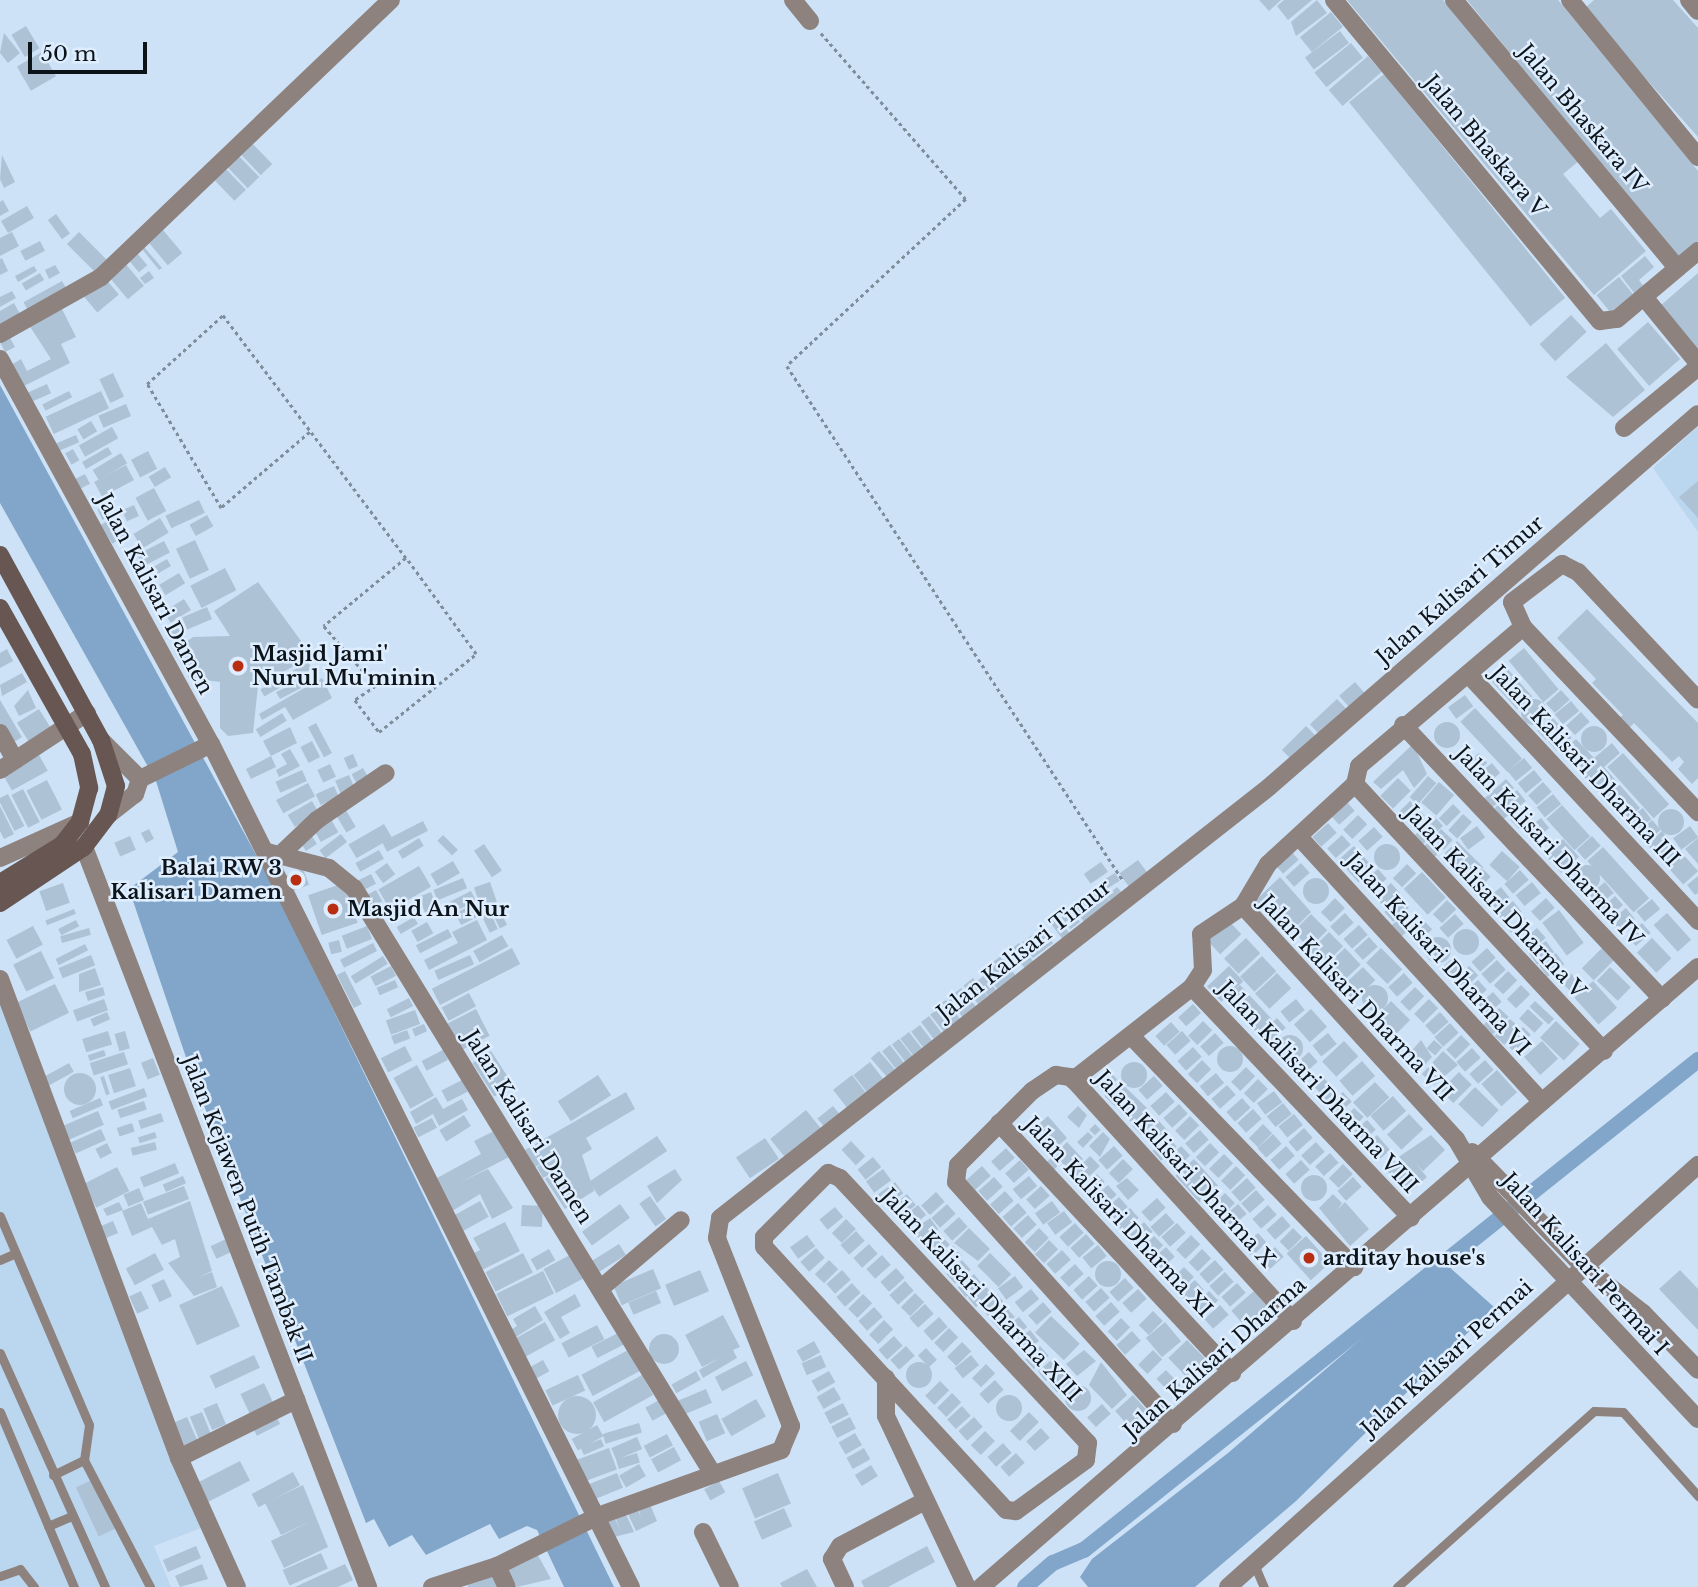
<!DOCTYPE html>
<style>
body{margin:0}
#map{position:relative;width:1698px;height:1587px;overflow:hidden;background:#cde2f6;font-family:"Libre Baskerville",serif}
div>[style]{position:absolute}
.built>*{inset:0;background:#bbd6ef}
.water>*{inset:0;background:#81a6ca}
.canal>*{height:16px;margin:-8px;padding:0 8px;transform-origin:8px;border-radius:8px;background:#81a6ca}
.building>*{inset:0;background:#aec2d6;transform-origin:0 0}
.round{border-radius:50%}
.path>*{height:2.5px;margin-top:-1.25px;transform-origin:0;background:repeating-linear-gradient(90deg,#7e8d9b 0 3.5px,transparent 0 7px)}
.lane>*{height:9px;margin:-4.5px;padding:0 4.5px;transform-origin:4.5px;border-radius:4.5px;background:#8e827f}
.street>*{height:18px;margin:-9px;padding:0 9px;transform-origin:9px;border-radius:9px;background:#8e827f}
.secondary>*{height:18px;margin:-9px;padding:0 9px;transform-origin:9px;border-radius:9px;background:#675652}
.dots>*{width:19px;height:19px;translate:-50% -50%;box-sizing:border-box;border:4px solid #deeeff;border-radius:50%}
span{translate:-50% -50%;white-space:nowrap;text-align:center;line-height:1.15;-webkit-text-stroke:5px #deeeff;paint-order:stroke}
.street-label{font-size:21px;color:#0c1319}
.poi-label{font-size:21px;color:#0c1319;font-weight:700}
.left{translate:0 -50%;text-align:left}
.right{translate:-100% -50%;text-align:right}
.scale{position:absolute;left:28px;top:42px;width:119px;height:32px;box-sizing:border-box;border:4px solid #0c1319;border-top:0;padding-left:9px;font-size:21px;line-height:24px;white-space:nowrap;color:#0c1319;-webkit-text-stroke:5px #deeeff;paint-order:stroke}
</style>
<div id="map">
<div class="built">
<div style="clip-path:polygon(1698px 426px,1698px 532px,1653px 468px)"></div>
<div style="clip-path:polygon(0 996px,201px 1528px,154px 1546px,171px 1587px,0 1587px)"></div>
</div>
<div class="water">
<div style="clip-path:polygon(0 385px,273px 886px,614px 1587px,564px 1587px,537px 1530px,527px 1526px,499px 1539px,490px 1524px,426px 1555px,412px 1535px,389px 1547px,374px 1519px,366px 1523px,191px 1072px,129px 889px,178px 852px,156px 781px,0 503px)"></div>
<div style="clip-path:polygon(1447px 1265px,1494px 1307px,1296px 1501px,1195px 1587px,1088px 1587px,1080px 1577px,1092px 1559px,1228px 1453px)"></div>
</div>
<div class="canal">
<div style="left:1025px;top:1587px;width:37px;rotate:-41deg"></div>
<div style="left:1053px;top:1563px;width:34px;rotate:-23deg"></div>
<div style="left:1084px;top:1550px;width:786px;rotate:-38.59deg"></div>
</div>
<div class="building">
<div style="clip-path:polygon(1259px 0,1281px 0,1269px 11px)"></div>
<div style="clip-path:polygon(1284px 0,1312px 0,1288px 20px,1277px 6px)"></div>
<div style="clip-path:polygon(1317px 0,1327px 13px,1296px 36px,1291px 22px)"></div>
<div style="clip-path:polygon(1347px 0,1443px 0,1579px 161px,1563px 174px,1600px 218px,1611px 209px,1646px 251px,1594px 295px)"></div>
<div style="clip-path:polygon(1467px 0,1558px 0,1698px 171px,1698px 241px,1677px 258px)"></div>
<div style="clip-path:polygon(1594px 0,1673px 0,1698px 28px,1698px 137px,1584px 9px)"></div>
<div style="left:1331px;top:12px;width:19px;height:40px;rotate:51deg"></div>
<div style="left:26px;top:26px;width:26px;height:17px;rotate:59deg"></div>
<div style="left:1340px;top:31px;width:15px;height:44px;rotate:53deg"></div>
<div style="clip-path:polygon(4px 33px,20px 53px,8px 63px,0 53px)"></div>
<div style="left:1351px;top:43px;width:19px;height:47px;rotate:51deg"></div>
<div style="left:42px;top:52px;width:28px;height:29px;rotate:60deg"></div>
<div style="left:1368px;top:56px;width:21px;height:52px;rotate:49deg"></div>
<div style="left:1384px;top:74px;width:288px;height:45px;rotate:51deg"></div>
<div style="left:250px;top:141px;width:32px;height:16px;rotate:46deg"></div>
<div style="left:237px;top:154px;width:32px;height:16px;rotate:46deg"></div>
<div style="clip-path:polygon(2px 155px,15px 182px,4px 188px,0 179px)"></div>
<div style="left:223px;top:166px;width:33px;height:16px;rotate:46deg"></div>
<div style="clip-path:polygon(3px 200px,9px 211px,0 216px,0 202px)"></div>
<div style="left:27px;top:206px;width:14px;height:30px;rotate:60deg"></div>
<div style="left:56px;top:214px;width:24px;height:10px;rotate:54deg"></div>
<div style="left:163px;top:230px;width:30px;height:19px;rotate:50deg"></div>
<div style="clip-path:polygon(12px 232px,19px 246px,0 256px,0 238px)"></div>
<div style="left:79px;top:232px;width:41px;height:17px;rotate:45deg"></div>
<div style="left:40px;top:241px;width:11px;height:22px;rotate:63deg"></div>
<div style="clip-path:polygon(144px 247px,162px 268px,159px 270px,142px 249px)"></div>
<div style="left:137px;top:253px;width:16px;height:11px;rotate:50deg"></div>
<div style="clip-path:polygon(1645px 256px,1654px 267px,1639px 280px,1644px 287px,1635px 294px,1621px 276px)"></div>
<div style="clip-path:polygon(2px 258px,8px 271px,0 275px,0 259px)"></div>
<div style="left:124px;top:262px;width:31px;height:21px;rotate:50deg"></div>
<div style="clip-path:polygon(55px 265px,60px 273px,49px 279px,45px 270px)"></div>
<div style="clip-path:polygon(34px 266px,37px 271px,18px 282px,15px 276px)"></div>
<div style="clip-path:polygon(149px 271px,154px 278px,145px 284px,140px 278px)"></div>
<div style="left:40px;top:273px;width:8px;height:21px;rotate:60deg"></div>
<div style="clip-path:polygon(1698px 273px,1698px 350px,1660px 306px)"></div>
<div style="left:104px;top:277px;width:23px;height:28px;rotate:50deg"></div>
<div style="left:1619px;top:277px;width:22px;height:29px;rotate:51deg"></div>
<div style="left:62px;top:281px;width:13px;height:44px;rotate:61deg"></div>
<div style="clip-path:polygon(12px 291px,16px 298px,0 307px,0 297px)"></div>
<div style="clip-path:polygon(14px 303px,21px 316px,0 328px,0 311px)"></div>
<div style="clip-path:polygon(62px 309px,76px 337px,61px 344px,70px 363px,22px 387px,11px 365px,21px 359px,27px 371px,51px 359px,29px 325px)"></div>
<div style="left:1571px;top:315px;width:23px;height:43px;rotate:47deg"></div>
<div style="left:1648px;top:322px;width:49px;height:41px;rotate:49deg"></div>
<div style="clip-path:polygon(8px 334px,15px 347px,5px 352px,0 342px)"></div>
<div style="clip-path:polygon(1606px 343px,1645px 390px,1613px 417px,1566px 377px)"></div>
<div style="left:113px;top:373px;width:26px;height:15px;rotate:65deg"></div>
<div style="left:47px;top:384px;width:10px;height:22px;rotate:66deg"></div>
<div style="left:69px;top:391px;width:7px;height:30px;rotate:63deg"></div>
<div style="left:101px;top:391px;width:19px;height:61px;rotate:65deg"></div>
<div style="left:126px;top:404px;width:13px;height:30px;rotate:67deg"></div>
<div style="left:91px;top:421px;width:12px;height:16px;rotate:59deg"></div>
<div style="left:112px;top:427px;width:13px;height:38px;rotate:61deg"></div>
<div style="left:76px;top:435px;width:8px;height:23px;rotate:67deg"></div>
<div style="left:108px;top:447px;width:8px;height:30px;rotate:60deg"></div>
<div style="left:73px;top:449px;width:13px;height:9px;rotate:61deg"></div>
<div style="left:148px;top:451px;width:20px;height:19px;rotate:63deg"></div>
<div style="left:121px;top:453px;width:12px;height:33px;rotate:59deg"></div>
<div style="left:126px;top:465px;width:17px;height:36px;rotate:62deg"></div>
<div style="left:165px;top:467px;width:12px;height:19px;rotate:59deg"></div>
<div style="left:85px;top:474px;width:11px;height:11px;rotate:63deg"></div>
<div style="clip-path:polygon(1698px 481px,1698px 518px,1679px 497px)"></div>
<div style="left:154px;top:488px;width:26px;height:21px;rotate:62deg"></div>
<div style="left:199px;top:500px;width:14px;height:37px;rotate:65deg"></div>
<div style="left:111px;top:503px;width:12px;height:15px;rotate:66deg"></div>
<div style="left:134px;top:505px;width:12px;height:13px;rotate:66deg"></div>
<div style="left:116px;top:515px;width:22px;height:19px;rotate:56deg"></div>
<div style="left:207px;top:515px;width:13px;height:20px;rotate:61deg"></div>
<div style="left:160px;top:518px;width:17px;height:31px;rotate:59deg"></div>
<div style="left:195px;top:540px;width:33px;height:21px;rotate:65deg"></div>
<div style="left:164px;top:541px;width:13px;height:30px;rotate:63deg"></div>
<div style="left:167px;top:559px;width:8px;height:15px;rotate:60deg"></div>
<div style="left:225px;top:568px;width:25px;height:39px;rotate:63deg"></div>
<div style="left:179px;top:573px;width:12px;height:23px;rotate:59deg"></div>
<div style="clip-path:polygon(258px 582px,312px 656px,258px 686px,253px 733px,228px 736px,220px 728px,220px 682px,189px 678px,174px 651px,193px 637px,230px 636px,214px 611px)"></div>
<div style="left:184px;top:599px;width:13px;height:24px;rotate:58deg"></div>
<div style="left:207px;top:607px;width:13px;height:27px;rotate:67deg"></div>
<div style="clip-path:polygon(1587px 609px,1698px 723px,1698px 778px,1692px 784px,1678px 769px,1684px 762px,1679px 756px,1672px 762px,1634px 723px,1628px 729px,1618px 719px,1623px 715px,1592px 683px,1596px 679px,1557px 638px)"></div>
<div style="left:175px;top:625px;width:16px;height:11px;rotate:50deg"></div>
<div style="left:1524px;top:648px;width:54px;height:20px;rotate:50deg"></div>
<div style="clip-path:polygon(7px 649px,13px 661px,0 668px,0 653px)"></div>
<div style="left:308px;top:662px;width:8px;height:55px;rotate:60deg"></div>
<div style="left:1504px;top:665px;width:42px;height:20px;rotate:48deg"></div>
<div style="clip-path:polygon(22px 673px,27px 682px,2px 696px,0 685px)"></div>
<div style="clip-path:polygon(322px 678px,332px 698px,293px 720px,285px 707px,262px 720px,259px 714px)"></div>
<div style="clip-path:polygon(298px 682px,301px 688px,280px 699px,276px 692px)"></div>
<div style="left:1355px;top:682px;width:18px;height:21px;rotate:49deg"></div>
<div style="clip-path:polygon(28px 690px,36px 708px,19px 716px,14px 706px)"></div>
<div style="left:1561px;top:690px;width:13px;height:20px;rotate:48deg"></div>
<div style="left:1465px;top:695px;width:14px;height:21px;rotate:54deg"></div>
<div style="left:1337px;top:699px;width:18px;height:37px;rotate:47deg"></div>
<div class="round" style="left:1521px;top:699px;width:26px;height:26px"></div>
<div style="clip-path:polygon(0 700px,22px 737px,11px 744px,0 726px)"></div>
<div style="left:1571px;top:701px;width:13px;height:21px;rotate:51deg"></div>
<div style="left:1475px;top:708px;width:69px;height:20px;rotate:47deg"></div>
<div style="left:39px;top:709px;width:22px;height:26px;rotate:58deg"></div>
<div style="left:1581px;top:712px;width:13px;height:20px;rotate:48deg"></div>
<div style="left:282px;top:713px;width:9px;height:31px;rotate:58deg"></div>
<div style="left:1552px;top:717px;width:13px;height:20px;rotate:48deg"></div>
<div class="round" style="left:1434px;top:722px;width:26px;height:26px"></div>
<div style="left:316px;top:723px;width:34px;height:9px;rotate:62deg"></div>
<div style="left:1306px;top:726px;width:14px;height:34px;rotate:45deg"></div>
<div class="round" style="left:1581px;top:726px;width:26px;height:26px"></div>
<div style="clip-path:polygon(290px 727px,297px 743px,271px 756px,276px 767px,251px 779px,246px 769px,271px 756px,263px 741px)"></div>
<div style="left:1563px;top:728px;width:13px;height:20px;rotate:48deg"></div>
<div style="clip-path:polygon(1576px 739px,1594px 758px,1612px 743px,1620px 753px,1604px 767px,1640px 808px,1625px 821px,1561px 752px)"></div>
<div style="left:312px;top:741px;width:18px;height:13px;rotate:63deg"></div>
<div style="clip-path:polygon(1413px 744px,1427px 774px,1414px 788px,1403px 770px,1381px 789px,1373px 782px)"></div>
<div style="clip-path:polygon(290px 749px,300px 766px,279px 777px,276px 770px,287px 764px,281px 754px)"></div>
<div style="left:1479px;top:753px;width:13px;height:21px;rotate:51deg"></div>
<div style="left:1623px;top:753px;width:69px;height:21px;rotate:48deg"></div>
<div style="left:353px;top:754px;width:13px;height:10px;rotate:67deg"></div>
<div style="left:39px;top:755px;width:18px;height:41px;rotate:61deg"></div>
<div style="left:1524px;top:758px;width:13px;height:21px;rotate:51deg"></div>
<div style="left:1492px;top:763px;width:13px;height:21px;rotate:51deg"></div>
<div style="left:330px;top:764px;width:14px;height:14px;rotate:65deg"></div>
<div style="left:363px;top:768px;width:13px;height:13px;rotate:61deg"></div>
<div style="left:302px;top:770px;width:12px;height:29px;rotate:66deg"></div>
<div style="left:1534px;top:770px;width:13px;height:21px;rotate:51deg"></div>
<div style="left:349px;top:775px;width:15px;height:15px;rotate:67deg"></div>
<div style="left:1428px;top:776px;width:11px;height:28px;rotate:41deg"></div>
<div style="left:1398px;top:778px;width:18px;height:25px;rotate:45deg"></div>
<div style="left:1506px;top:779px;width:12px;height:30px;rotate:48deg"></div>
<div style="left:47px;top:780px;width:33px;height:23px;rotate:63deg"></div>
<div style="left:1439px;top:782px;width:20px;height:27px;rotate:41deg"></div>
<div style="left:1543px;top:782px;width:13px;height:20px;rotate:48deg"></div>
<div style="left:308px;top:783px;width:15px;height:36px;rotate:62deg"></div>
<div style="left:334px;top:786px;width:12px;height:20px;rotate:66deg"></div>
<div style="left:23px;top:789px;width:37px;height:13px;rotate:63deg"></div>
<div style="left:1517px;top:790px;width:14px;height:29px;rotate:51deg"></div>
<div style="left:8px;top:794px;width:36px;height:11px;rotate:63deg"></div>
<div style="left:1553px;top:794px;width:13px;height:21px;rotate:51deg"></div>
<div style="left:312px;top:801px;width:14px;height:28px;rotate:60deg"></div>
<div style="left:1346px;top:801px;width:13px;height:21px;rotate:48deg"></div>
<div style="left:1410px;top:801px;width:21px;height:16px;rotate:45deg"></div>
<div style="left:1453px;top:804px;width:11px;height:20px;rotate:45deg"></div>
<div style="left:1562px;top:805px;width:42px;height:21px;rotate:48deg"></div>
<div style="clip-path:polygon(0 806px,14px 834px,4px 839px,0 831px)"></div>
<div style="left:1525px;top:806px;width:13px;height:20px;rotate:48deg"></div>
<div style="left:344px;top:807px;width:23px;height:11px;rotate:59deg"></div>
<div style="left:1643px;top:808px;width:14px;height:21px;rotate:54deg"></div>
<div class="round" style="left:1658px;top:809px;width:26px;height:26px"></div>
<div style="left:1463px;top:814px;width:12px;height:22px;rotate:42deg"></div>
<div style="left:1358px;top:815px;width:13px;height:21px;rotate:45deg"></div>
<div style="left:1435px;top:817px;width:12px;height:30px;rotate:48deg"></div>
<div style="left:1541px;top:818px;width:13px;height:20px;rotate:51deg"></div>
<div style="left:1652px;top:820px;width:13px;height:20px;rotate:48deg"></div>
<div style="left:332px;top:821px;width:13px;height:20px;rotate:61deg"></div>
<div style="left:423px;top:821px;width:11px;height:46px;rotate:63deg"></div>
<div style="left:1328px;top:823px;width:13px;height:21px;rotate:48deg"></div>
<div style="left:384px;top:824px;width:16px;height:41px;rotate:60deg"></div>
<div style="left:1477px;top:826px;width:14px;height:21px;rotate:54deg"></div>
<div style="left:1690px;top:826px;width:14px;height:21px;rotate:54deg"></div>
<div style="left:1374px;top:827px;width:13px;height:21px;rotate:48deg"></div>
<div style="left:149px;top:829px;width:11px;height:9px;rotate:63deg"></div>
<div style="left:1441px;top:829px;width:16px;height:13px;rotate:43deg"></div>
<div style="left:1662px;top:831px;width:54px;height:20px;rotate:48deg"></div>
<div style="left:310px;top:833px;width:13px;height:13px;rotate:58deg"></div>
<div style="left:341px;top:834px;width:10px;height:27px;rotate:53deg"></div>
<div style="left:443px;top:835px;width:21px;height:8px;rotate:45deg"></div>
<div style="left:1342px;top:835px;width:13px;height:20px;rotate:48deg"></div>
<div style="left:130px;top:836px;width:15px;height:17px;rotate:67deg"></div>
<div style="left:1592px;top:836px;width:13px;height:21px;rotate:48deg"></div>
<div style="left:419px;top:838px;width:9px;height:25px;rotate:58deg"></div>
<div style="clip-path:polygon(1698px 838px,1698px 864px,1685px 849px)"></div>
<div style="left:1563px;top:839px;width:24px;height:24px;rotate:48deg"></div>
<div style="left:1431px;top:840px;width:15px;height:14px;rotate:48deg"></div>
<div style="left:1457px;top:841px;width:37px;height:23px;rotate:45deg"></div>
<div class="round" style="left:1374px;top:844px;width:26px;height:26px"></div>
<div style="left:484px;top:844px;width:32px;height:12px;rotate:56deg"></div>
<div style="left:1354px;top:846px;width:30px;height:21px;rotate:48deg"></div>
<div style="left:1603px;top:847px;width:69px;height:21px;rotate:48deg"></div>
<div style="left:379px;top:850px;width:10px;height:27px;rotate:61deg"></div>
<div style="left:1290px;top:850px;width:13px;height:21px;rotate:48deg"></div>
<div style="left:1502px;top:851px;width:24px;height:19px;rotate:42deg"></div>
<div style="left:1138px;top:860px;width:17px;height:23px;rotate:54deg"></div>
<div style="left:453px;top:861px;width:14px;height:26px;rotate:60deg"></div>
<div style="left:1101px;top:862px;width:12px;height:21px;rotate:55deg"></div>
<div style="left:387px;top:863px;width:14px;height:15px;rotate:54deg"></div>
<div style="left:1301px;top:863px;width:13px;height:21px;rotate:48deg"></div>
<div style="left:1407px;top:864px;width:13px;height:20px;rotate:45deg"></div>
<div class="round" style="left:1574px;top:865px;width:26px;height:26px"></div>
<div style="left:419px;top:866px;width:24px;height:47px;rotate:60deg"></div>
<div style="left:303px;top:869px;width:17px;height:20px;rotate:69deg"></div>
<div style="left:1378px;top:869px;width:13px;height:21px;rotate:48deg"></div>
<div style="left:1483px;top:869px;width:11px;height:21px;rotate:45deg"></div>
<div style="left:1520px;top:870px;width:13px;height:21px;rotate:48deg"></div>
<div style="left:1422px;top:872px;width:35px;height:25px;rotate:47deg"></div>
<div style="left:1115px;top:873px;width:9px;height:19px;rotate:58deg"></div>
<div style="left:371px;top:874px;width:11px;height:15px;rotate:63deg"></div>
<div style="clip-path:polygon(1698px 876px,1698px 893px,1695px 895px,1687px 885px)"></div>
<div style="clip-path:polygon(1280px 877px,1311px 912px,1291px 932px,1254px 902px)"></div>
<div class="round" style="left:1303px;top:878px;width:26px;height:26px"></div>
<div style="left:463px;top:878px;width:11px;height:32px;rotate:68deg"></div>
<div style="left:490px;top:882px;width:21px;height:17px;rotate:71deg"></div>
<div style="left:1532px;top:882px;width:14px;height:21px;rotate:51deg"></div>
<div style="left:1605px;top:882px;width:14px;height:21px;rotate:51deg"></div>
<div style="left:63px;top:883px;width:21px;height:25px;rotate:71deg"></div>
<div style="left:344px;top:883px;width:42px;height:38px;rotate:71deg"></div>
<div style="left:1391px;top:883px;width:13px;height:21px;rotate:48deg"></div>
<div style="left:1099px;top:887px;width:20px;height:33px;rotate:53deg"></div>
<div style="left:1117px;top:887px;width:9px;height:14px;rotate:49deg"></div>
<div style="left:1501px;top:887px;width:14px;height:20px;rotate:51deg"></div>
<div style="left:376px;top:890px;width:13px;height:12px;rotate:61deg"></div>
<div style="left:471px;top:891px;width:11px;height:26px;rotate:63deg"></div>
<div style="left:431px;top:892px;width:17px;height:13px;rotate:69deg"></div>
<div style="left:1615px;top:896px;width:12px;height:20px;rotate:48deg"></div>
<div style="left:1335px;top:898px;width:14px;height:20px;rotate:45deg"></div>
<div style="left:1400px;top:898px;width:13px;height:21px;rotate:48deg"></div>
<div style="left:1546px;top:898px;width:13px;height:20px;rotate:48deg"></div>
<div style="left:1652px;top:899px;width:13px;height:20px;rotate:51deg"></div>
<div style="left:416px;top:900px;width:9px;height:15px;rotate:58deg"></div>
<div style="left:1447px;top:900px;width:13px;height:20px;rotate:45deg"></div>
<div style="left:1513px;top:901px;width:14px;height:20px;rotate:51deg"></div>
<div style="left:474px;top:904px;width:13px;height:21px;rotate:63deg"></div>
<div style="left:498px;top:907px;width:20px;height:8px;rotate:63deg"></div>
<div style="left:1626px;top:908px;width:14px;height:19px;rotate:51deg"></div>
<div style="left:74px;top:909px;width:5px;height:31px;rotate:68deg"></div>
<div style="left:489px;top:910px;width:21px;height:9px;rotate:65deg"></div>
<div style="left:1071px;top:910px;width:15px;height:12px;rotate:53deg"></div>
<div style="left:1559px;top:910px;width:41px;height:21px;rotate:53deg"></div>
<div style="left:1345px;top:913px;width:13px;height:20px;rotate:48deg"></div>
<div style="left:1667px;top:913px;width:36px;height:18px;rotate:48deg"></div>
<div style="left:1311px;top:914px;width:23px;height:25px;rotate:45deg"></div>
<div style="left:1455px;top:914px;width:13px;height:21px;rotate:48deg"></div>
<div style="left:1403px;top:915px;width:15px;height:16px;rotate:48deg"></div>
<div style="left:1523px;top:916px;width:13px;height:20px;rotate:48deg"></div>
<div style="left:414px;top:917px;width:8px;height:20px;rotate:60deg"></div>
<div style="left:1058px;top:918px;width:20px;height:9px;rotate:53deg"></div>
<div style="left:1227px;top:919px;width:21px;height:29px;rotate:47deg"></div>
<div style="left:76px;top:920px;width:7px;height:20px;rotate:63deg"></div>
<div style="clip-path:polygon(477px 920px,487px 940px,429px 970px,424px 960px,458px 943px,452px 932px)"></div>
<div style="left:1423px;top:920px;width:13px;height:20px;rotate:45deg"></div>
<div style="left:427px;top:922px;width:13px;height:18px;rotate:61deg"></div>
<div style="left:1642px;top:923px;width:13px;height:20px;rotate:48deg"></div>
<div style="left:1359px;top:925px;width:13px;height:21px;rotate:48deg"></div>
<div style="left:33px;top:926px;width:21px;height:30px;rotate:62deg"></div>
<div style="left:367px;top:926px;width:14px;height:27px;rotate:69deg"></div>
<div style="left:89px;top:928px;width:7px;height:30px;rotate:74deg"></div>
<div style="left:1042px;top:928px;width:19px;height:25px;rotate:54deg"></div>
<div style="left:1537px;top:928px;width:13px;height:20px;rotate:48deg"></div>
<div class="round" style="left:1453px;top:929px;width:26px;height:26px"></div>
<div style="left:448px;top:929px;width:9px;height:36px;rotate:63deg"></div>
<div style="left:1329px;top:932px;width:20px;height:27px;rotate:45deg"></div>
<div style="left:502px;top:935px;width:13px;height:33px;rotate:61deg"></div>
<div class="round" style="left:1425px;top:937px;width:26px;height:26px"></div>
<div style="left:1369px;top:937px;width:13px;height:20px;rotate:48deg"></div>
<div style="left:1246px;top:938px;width:21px;height:30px;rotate:47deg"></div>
<div style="left:1652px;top:938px;width:28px;height:21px;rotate:46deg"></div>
<div style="left:339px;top:940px;width:12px;height:11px;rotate:76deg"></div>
<div style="left:1546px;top:941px;width:14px;height:21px;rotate:54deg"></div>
<div style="left:373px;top:943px;width:9px;height:37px;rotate:63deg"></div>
<div style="left:1019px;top:943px;width:24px;height:11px;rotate:52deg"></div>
<div style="left:85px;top:944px;width:7px;height:33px;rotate:63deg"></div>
<div style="left:1603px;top:947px;width:17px;height:30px;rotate:45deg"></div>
<div style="left:512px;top:948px;width:18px;height:90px;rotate:63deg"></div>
<div style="left:1345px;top:948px;width:23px;height:30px;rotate:47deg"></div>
<div style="left:1381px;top:948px;width:30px;height:21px;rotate:45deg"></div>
<div style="left:1487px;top:948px;width:13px;height:21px;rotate:48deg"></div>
<div style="left:41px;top:951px;width:30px;height:31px;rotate:64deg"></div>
<div style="left:1556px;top:953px;width:14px;height:21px;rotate:54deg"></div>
<div style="left:91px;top:955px;width:11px;height:35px;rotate:68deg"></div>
<div style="left:470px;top:955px;width:10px;height:39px;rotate:66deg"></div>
<div style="left:383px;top:956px;width:9px;height:38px;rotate:58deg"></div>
<div style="left:1001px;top:956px;width:25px;height:23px;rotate:53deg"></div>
<div style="left:1262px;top:956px;width:21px;height:30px;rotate:47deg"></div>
<div style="left:1455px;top:956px;width:13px;height:20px;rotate:48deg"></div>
<div style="left:1497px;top:960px;width:13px;height:21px;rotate:48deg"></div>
<div style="left:391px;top:966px;width:11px;height:23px;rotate:63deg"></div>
<div style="left:1229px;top:966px;width:21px;height:30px;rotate:47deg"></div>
<div style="left:1469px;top:966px;width:13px;height:21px;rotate:45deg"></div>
<div style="left:1363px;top:967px;width:18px;height:32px;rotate:47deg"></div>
<div style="left:1610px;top:967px;width:29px;height:19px;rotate:44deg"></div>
<div style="clip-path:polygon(95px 968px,101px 985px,79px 992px,79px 974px)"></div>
<div style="left:345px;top:971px;width:37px;height:9px;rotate:63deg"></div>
<div style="left:1508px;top:971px;width:13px;height:20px;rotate:45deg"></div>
<div style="left:1569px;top:972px;width:19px;height:13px;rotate:43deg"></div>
<div style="left:1277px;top:973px;width:21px;height:30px;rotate:47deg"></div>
<div style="left:1404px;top:973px;width:13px;height:21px;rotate:48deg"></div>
<div style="left:985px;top:975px;width:22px;height:10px;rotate:54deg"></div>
<div style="left:973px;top:978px;width:29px;height:12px;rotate:52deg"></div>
<div style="left:395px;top:980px;width:8px;height:20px;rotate:67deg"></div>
<div style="left:1478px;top:980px;width:13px;height:21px;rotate:48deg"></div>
<div style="left:1593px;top:981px;width:36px;height:25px;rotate:48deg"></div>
<div style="left:55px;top:984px;width:32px;height:43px;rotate:64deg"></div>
<div style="left:1240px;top:985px;width:47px;height:20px;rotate:47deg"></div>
<div style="left:1521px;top:985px;width:13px;height:20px;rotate:45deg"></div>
<div class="round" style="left:1362px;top:985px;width:26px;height:26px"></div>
<div style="clip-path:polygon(103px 987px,105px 995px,88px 1001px,85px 992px)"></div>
<div style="left:1415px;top:987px;width:13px;height:21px;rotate:45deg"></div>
<div style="left:961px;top:988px;width:26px;height:17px;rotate:51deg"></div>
<div style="left:1493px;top:992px;width:13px;height:21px;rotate:48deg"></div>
<div style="left:469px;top:993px;width:15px;height:31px;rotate:62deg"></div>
<div style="left:409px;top:998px;width:9px;height:25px;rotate:63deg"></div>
<div style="left:104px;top:999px;width:12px;height:33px;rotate:70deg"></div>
<div style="left:1296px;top:999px;width:14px;height:20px;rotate:51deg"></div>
<div style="left:1429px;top:999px;width:13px;height:21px;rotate:45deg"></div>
<div style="left:946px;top:1000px;width:24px;height:11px;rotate:54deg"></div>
<div style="left:1391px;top:1001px;width:27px;height:21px;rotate:45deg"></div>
<div style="left:1535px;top:1001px;width:26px;height:8px;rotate:43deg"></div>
<div style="left:1193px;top:1004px;width:12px;height:20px;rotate:48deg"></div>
<div style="left:1499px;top:1008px;width:13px;height:24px;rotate:42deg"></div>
<div style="left:476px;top:1009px;width:30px;height:34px;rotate:63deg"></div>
<div style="left:937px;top:1009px;width:22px;height:9px;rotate:51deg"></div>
<div style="left:1311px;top:1009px;width:24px;height:23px;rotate:48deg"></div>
<div style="left:1528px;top:1009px;width:21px;height:13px;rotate:43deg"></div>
<div style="left:415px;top:1010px;width:15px;height:31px;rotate:70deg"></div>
<div style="left:107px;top:1012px;width:8px;height:18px;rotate:67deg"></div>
<div style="left:1440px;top:1012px;width:13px;height:20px;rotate:48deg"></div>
<div style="left:929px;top:1016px;width:21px;height:10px;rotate:53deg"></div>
<div style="left:1277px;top:1018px;width:13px;height:20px;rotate:48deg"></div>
<div style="left:1510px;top:1019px;width:13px;height:23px;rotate:42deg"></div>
<div style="left:1203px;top:1021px;width:13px;height:21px;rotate:45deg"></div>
<div style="left:1556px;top:1021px;width:33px;height:23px;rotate:44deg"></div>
<div style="left:1171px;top:1022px;width:13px;height:21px;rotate:48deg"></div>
<div style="left:1450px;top:1023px;width:13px;height:21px;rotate:48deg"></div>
<div style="left:424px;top:1024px;width:8px;height:13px;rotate:67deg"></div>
<div style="left:920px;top:1025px;width:21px;height:11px;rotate:53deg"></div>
<div style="left:1523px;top:1027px;width:11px;height:24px;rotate:45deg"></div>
<div style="left:407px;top:1030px;width:9px;height:17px;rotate:69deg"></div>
<div style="left:108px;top:1031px;width:14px;height:27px;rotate:73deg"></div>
<div style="left:125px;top:1031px;width:18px;height:11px;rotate:74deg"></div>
<div style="left:1182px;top:1031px;width:13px;height:21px;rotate:48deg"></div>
<div style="left:909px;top:1032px;width:23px;height:11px;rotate:52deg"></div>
<div style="left:1215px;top:1033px;width:13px;height:20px;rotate:48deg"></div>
<div style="left:1328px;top:1033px;width:14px;height:20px;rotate:51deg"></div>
<div class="round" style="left:1277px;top:1035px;width:26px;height:26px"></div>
<div style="left:1461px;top:1035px;width:13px;height:21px;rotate:45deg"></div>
<div style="left:899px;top:1039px;width:23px;height:9px;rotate:52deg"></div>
<div style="clip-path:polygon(1421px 1040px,1432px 1057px,1422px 1068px,1408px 1055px)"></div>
<div style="left:1434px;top:1040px;width:11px;height:11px;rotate:41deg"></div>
<div style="left:1344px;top:1041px;width:21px;height:30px;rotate:47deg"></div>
<div style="left:1542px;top:1041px;width:24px;height:24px;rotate:48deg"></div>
<div style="left:890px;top:1045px;width:23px;height:10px;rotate:52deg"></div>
<div class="round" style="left:1217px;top:1046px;width:26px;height:26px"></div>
<div style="left:405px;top:1046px;width:16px;height:27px;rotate:63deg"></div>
<div style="left:1193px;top:1047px;width:13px;height:21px;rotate:48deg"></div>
<div style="left:1472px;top:1048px;width:13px;height:21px;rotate:48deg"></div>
<div style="left:104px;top:1050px;width:6px;height:17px;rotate:72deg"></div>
<div style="left:443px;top:1050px;width:11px;height:24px;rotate:63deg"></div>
<div style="left:491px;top:1051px;width:40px;height:22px;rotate:57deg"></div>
<div style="left:879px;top:1051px;width:28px;height:11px;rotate:49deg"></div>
<div style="clip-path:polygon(1443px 1051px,1458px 1065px,1434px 1085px,1422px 1074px)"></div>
<div style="left:124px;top:1052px;width:13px;height:36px;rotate:72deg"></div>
<div style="left:1309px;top:1052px;width:13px;height:21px;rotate:48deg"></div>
<div style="left:153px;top:1058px;width:18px;height:13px;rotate:68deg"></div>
<div style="left:1202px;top:1060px;width:13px;height:20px;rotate:45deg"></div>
<div style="left:1485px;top:1060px;width:13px;height:21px;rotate:48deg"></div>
<div style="left:1362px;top:1061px;width:20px;height:30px;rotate:49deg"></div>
<div class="round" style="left:1121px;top:1062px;width:26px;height:26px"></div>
<div style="left:870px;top:1062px;width:24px;height:21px;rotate:52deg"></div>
<div style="left:69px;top:1063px;width:10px;height:28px;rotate:61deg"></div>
<div style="left:417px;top:1065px;width:35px;height:27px;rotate:61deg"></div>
<div style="left:1246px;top:1067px;width:13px;height:21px;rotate:45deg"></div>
<div style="left:130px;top:1068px;width:19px;height:23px;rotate:72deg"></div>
<div style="left:1108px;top:1070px;width:13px;height:19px;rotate:45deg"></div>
<div style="left:1497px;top:1070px;width:30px;height:21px;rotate:48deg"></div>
<div style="left:1459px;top:1072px;width:18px;height:26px;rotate:45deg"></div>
<div style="left:1216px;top:1073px;width:13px;height:21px;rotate:51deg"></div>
<div class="round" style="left:64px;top:1073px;width:32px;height:32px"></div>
<div style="left:598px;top:1075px;width:24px;height:48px;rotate:57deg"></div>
<div style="left:852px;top:1075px;width:23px;height:24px;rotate:52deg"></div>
<div style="left:104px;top:1076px;width:19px;height:4px;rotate:72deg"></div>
<div style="left:1154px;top:1076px;width:13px;height:21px;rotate:48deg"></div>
<div style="left:1322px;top:1076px;width:21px;height:13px;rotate:47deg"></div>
<div style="left:1258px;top:1079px;width:14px;height:20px;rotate:45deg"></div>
<div style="left:462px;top:1080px;width:13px;height:23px;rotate:63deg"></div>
<div style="left:1119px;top:1081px;width:40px;height:21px;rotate:44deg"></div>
<div style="left:1375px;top:1082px;width:21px;height:30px;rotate:47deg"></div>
<div style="left:1227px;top:1085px;width:13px;height:21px;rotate:48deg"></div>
<div style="left:1475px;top:1087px;width:33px;height:24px;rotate:44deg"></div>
<div style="left:144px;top:1088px;width:9px;height:38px;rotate:69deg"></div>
<div style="left:1274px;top:1091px;width:14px;height:21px;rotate:54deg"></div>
<div style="clip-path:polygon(626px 1092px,635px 1109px,586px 1138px,592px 1149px,582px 1155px,594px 1191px,565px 1209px,545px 1179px,562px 1167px,543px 1178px,537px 1167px,557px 1155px,535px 1167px,525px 1150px)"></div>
<div style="left:1166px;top:1092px;width:13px;height:21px;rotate:48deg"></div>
<div style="left:1343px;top:1092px;width:13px;height:21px;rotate:48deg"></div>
<div style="left:1393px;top:1096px;width:20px;height:30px;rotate:49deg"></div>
<div style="clip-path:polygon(436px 1097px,443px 1109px,462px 1099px,468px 1110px,439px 1126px,433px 1114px,416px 1124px,410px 1112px)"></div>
<div style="left:100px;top:1098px;width:8px;height:33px;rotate:67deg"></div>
<div style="left:1242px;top:1098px;width:13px;height:21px;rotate:48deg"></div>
<div style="left:144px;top:1101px;width:9px;height:28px;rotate:72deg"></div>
<div style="left:1283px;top:1103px;width:14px;height:21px;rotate:51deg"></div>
<div style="left:1179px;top:1104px;width:13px;height:21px;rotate:48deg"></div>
<div style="left:833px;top:1106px;width:14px;height:20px;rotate:51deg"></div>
<div style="clip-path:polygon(1078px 1106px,1087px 1115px,1079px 1128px,1067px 1117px)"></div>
<div style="left:1354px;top:1108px;width:13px;height:20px;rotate:42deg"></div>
<div style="left:1253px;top:1109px;width:13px;height:21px;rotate:48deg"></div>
<div style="left:806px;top:1110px;width:26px;height:46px;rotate:51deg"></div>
<div style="left:98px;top:1111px;width:15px;height:38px;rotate:67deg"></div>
<div style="left:1147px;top:1112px;width:13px;height:20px;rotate:48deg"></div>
<div style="left:161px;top:1113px;width:9px;height:24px;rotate:72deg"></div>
<div style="left:1294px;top:1114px;width:14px;height:20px;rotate:51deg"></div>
<div style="left:1409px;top:1114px;width:21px;height:30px;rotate:47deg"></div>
<div style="left:464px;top:1115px;width:13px;height:29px;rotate:58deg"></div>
<div style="left:1048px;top:1116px;width:29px;height:21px;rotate:49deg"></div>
<div style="left:1190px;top:1116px;width:13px;height:21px;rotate:45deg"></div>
<div style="left:432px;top:1118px;width:11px;height:21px;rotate:63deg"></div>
<div style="left:1367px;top:1120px;width:13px;height:21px;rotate:48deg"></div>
<div style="left:1159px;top:1121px;width:13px;height:21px;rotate:48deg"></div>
<div style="left:132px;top:1123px;width:9px;height:16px;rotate:72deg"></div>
<div style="left:1095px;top:1124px;width:8px;height:8px;rotate:45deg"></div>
<div style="left:1263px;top:1124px;width:13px;height:20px;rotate:45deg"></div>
<div style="left:1304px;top:1128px;width:13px;height:21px;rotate:48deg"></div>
<div style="left:101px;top:1129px;width:12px;height:33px;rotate:66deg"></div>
<div style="clip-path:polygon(496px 1130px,511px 1156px,459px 1183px,488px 1169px,513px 1208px,492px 1219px,480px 1194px,449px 1213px,437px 1178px,481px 1154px,474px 1141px)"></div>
<div style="left:1200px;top:1130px;width:13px;height:20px;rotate:48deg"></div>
<div style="left:155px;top:1132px;width:6px;height:18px;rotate:72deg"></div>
<div style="clip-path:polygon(1088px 1132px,1093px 1137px,1083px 1148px,1077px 1142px)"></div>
<div style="clip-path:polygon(1103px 1132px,1110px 1139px,1100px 1157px,1089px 1146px)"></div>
<div style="left:1273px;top:1134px;width:13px;height:21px;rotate:48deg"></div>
<div style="left:1377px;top:1135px;width:20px;height:13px;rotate:49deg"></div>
<div style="clip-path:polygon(1431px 1135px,1445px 1150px,1423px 1171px,1416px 1164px,1427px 1177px,1408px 1194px,1384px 1167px)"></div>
<div style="left:657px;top:1136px;width:18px;height:82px;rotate:56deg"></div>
<div style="left:1168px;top:1137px;width:13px;height:21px;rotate:48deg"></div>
<div style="left:765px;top:1138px;width:25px;height:35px;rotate:56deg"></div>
<div style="left:851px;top:1141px;width:21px;height:13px;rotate:47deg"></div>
<div style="left:155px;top:1142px;width:8px;height:25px;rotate:76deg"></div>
<div style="clip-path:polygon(1067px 1142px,1083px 1159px,1070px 1172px,1061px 1162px,1054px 1170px,1047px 1162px)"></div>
<div style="left:1316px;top:1142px;width:13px;height:20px;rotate:48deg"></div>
<div style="left:107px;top:1143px;width:11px;height:13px;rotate:63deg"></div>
<div style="left:1210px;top:1143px;width:13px;height:20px;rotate:45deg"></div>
<div style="left:1114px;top:1146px;width:13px;height:21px;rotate:48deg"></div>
<div style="left:1181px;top:1146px;width:13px;height:21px;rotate:45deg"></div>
<div style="left:1286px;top:1146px;width:13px;height:21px;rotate:48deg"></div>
<div style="left:1006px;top:1148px;width:13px;height:20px;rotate:48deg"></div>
<div style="left:1330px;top:1153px;width:13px;height:20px;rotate:48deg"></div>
<div style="left:1224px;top:1154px;width:13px;height:21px;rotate:45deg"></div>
<div style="left:1090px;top:1156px;width:14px;height:24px;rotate:45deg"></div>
<div style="left:873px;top:1157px;width:13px;height:20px;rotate:51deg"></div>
<div style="left:1123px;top:1159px;width:14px;height:20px;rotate:45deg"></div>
<div style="left:1194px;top:1159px;width:36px;height:25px;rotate:48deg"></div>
<div style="left:1020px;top:1160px;width:13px;height:20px;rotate:48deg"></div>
<div style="left:1301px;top:1160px;width:13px;height:21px;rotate:48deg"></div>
<div style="left:175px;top:1163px;width:11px;height:38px;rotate:68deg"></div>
<div style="left:1343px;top:1164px;width:14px;height:20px;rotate:45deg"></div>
<div style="left:982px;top:1166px;width:13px;height:21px;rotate:48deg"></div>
<div style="left:1236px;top:1166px;width:13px;height:21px;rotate:45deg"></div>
<div style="left:117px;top:1167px;width:27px;height:37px;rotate:63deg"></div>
<div style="clip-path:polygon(675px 1169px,682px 1180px,657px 1203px,647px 1186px)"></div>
<div style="left:883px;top:1169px;width:14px;height:21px;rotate:54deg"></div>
<div style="left:1097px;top:1174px;width:11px;height:21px;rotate:45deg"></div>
<div class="round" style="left:1301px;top:1175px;width:26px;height:26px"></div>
<div style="left:183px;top:1176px;width:8px;height:22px;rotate:67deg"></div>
<div style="left:1029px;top:1176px;width:13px;height:21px;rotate:51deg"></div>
<div style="left:994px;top:1177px;width:13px;height:21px;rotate:48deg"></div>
<div style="left:1353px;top:1177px;width:13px;height:21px;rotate:48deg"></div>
<div style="clip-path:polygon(1127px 1178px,1139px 1190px,1128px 1200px,1116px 1186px)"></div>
<div style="left:1247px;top:1178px;width:13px;height:21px;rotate:48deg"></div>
<div style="left:895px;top:1182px;width:14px;height:21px;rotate:54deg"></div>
<div style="left:1108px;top:1185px;width:13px;height:21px;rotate:48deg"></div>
<div style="left:184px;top:1186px;width:14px;height:44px;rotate:69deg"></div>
<div style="left:1041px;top:1186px;width:13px;height:20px;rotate:48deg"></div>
<div style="left:139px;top:1188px;width:13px;height:17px;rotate:67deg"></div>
<div style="left:1256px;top:1190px;width:13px;height:20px;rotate:48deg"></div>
<div style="left:1005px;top:1191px;width:13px;height:20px;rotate:48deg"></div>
<div style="left:936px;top:1192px;width:13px;height:20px;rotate:48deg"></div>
<div style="left:1225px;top:1193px;width:14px;height:20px;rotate:45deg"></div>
<div style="left:907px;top:1194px;width:14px;height:20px;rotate:51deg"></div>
<div style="clip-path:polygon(1333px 1194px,1342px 1203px,1337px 1210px,1345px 1202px,1369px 1229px,1350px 1246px,1319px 1208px)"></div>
<div style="left:650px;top:1196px;width:28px;height:13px;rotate:55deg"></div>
<div style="left:1119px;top:1197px;width:13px;height:21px;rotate:48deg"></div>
<div style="left:1157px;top:1198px;width:13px;height:21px;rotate:48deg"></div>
<div style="clip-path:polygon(190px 1201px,212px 1271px,199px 1277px,212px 1272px,217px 1287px,194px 1296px,168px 1263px,180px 1257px,175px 1239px,162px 1245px,152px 1227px,132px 1236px,122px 1211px,141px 1203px,148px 1219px)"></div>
<div style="left:480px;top:1201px;width:18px;height:30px;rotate:61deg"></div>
<div style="left:1052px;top:1201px;width:14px;height:21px;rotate:54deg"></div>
<div style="clip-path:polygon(119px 1202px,123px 1210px,107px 1216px,103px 1209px)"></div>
<div style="left:1018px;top:1203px;width:13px;height:21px;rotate:48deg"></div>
<div style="left:620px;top:1204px;width:17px;height:47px;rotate:54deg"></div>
<div style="left:947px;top:1204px;width:13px;height:21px;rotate:48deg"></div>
<div style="left:1238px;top:1204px;width:13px;height:21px;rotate:48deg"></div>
<div style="left:522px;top:1205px;width:21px;height:21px;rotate:3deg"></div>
<div style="left:918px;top:1205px;width:13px;height:21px;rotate:51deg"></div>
<div style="left:1268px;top:1205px;width:13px;height:21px;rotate:48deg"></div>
<div style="left:835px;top:1207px;width:13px;height:20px;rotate:51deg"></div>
<div style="left:1130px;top:1208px;width:13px;height:21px;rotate:48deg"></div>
<div style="left:1064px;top:1211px;width:14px;height:21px;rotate:54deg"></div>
<div style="left:1166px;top:1213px;width:13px;height:21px;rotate:48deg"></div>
<div style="left:1028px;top:1215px;width:13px;height:20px;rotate:48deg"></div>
<div style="left:1282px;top:1216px;width:13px;height:21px;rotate:48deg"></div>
<div style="left:959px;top:1217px;width:13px;height:21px;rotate:48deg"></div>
<div style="left:930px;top:1218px;width:14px;height:21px;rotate:54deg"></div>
<div style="left:846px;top:1219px;width:14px;height:20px;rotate:45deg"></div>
<div style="left:113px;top:1221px;width:13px;height:13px;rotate:67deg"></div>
<div style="clip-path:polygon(505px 1222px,520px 1251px,478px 1272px,470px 1255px,480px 1250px,473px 1238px)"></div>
<div style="left:1144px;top:1222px;width:13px;height:21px;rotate:48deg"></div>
<div style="left:1075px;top:1223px;width:13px;height:21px;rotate:48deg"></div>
<div style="left:1177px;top:1223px;width:13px;height:21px;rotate:48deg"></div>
<div style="clip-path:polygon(969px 1228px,990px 1249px,978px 1261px,954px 1243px)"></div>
<div style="left:1039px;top:1228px;width:14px;height:20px;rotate:45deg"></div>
<div style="left:1293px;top:1228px;width:13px;height:19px;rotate:45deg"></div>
<div style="left:856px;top:1231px;width:13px;height:21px;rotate:48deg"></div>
<div style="left:1258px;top:1233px;width:13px;height:20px;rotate:48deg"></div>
<div style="left:1086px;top:1234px;width:13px;height:21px;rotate:48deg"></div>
<div style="left:807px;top:1235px;width:14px;height:21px;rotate:54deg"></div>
<div style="left:941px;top:1235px;width:13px;height:20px;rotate:48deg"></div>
<div style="left:1191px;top:1235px;width:13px;height:21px;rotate:45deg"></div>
<div style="left:1154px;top:1236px;width:13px;height:21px;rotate:45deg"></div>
<div style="left:1306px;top:1236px;width:36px;height:26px;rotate:48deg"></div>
<div style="left:226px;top:1239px;width:14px;height:17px;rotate:65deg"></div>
<div style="left:1049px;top:1240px;width:13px;height:20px;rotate:45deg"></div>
<div style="left:619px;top:1244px;width:13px;height:35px;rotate:58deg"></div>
<div style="left:869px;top:1244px;width:13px;height:21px;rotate:48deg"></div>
<div style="left:1098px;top:1245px;width:14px;height:20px;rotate:51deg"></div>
<div style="left:953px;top:1246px;width:13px;height:20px;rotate:48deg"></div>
<div style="left:1166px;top:1247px;width:13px;height:21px;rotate:48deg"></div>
<div style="left:1275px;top:1247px;width:13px;height:21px;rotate:48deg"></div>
<div style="left:816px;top:1248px;width:13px;height:21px;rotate:48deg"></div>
<div style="left:549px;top:1249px;width:13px;height:21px;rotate:61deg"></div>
<div style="left:1202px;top:1249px;width:13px;height:19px;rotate:45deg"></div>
<div style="left:1062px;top:1250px;width:13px;height:21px;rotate:48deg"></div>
<div style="left:155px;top:1253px;width:19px;height:33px;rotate:62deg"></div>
<div style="left:523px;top:1253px;width:22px;height:42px;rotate:63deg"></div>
<div style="left:990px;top:1253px;width:30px;height:18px;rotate:45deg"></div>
<div style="left:570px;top:1255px;width:27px;height:30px;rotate:62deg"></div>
<div style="left:882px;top:1255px;width:13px;height:21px;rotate:48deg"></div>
<div style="left:829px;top:1260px;width:13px;height:20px;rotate:45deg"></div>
<div style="left:962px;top:1260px;width:13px;height:21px;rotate:48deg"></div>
<div style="left:1215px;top:1260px;width:13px;height:21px;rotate:48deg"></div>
<div class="round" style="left:1095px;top:1261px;width:26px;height:26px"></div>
<div style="left:1075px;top:1264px;width:13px;height:20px;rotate:48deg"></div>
<div style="left:1184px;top:1267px;width:14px;height:20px;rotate:45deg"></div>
<div style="left:896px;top:1268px;width:13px;height:21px;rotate:48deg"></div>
<div style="left:653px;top:1269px;width:21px;height:43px;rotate:67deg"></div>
<div style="left:700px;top:1270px;width:23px;height:38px;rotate:67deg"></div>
<div style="left:842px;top:1270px;width:13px;height:21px;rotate:48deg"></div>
<div style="clip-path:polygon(1680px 1270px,1698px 1289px,1698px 1330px,1659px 1289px)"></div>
<div style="left:543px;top:1271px;width:25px;height:52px;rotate:64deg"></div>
<div style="left:1225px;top:1272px;width:13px;height:21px;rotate:48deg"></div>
<div style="left:974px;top:1274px;width:13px;height:21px;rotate:51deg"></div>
<div style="left:1015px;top:1276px;width:14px;height:21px;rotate:54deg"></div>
<div style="left:1089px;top:1276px;width:13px;height:21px;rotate:48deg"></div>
<div style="left:1125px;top:1278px;width:13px;height:21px;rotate:48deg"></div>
<div style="left:164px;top:1279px;width:19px;height:14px;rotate:65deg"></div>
<div style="left:1195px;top:1280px;width:13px;height:21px;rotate:48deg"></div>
<div style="left:905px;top:1281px;width:13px;height:21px;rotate:48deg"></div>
<div style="left:852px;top:1283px;width:13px;height:21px;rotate:48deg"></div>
<div style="left:1237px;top:1283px;width:13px;height:21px;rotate:48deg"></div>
<div style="left:984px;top:1284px;width:13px;height:21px;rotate:51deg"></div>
<div style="left:222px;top:1286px;width:44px;height:47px;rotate:66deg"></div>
<div style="left:1101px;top:1288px;width:13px;height:21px;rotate:48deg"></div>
<div style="left:1031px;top:1289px;width:13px;height:21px;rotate:51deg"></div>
<div style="left:1138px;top:1289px;width:13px;height:21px;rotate:48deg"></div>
<div style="left:141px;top:1291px;width:19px;height:13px;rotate:65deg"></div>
<div style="left:656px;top:1291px;width:13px;height:30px;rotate:67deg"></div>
<div style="left:1209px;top:1291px;width:13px;height:21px;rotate:45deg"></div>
<div style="left:1254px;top:1291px;width:21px;height:30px;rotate:49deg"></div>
<div style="left:915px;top:1293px;width:13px;height:20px;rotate:45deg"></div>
<div style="clip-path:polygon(575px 1294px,581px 1306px,561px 1317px,570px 1333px,560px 1339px,544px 1312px)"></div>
<div style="left:863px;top:1294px;width:13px;height:21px;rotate:45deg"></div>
<div style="left:997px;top:1294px;width:13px;height:21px;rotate:51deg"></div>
<div style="left:1043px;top:1302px;width:13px;height:20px;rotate:48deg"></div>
<div style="left:1111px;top:1302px;width:13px;height:21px;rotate:48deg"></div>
<div style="left:925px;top:1304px;width:13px;height:21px;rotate:48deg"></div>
<div style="left:1220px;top:1305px;width:13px;height:21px;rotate:48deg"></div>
<div style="clip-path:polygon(535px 1306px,543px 1320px,511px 1340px,506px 1333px,517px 1326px,513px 1319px)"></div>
<div style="left:874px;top:1307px;width:13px;height:21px;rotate:48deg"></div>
<div style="left:1006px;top:1307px;width:13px;height:20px;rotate:48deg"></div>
<div style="left:1153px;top:1311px;width:14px;height:20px;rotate:45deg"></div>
<div style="clip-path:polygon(723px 1315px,740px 1347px,733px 1350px,737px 1358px,703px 1378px,699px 1370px,720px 1358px,702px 1367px,685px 1335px)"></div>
<div style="left:1051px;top:1316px;width:40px;height:23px;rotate:44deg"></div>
<div style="left:939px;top:1317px;width:13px;height:21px;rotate:48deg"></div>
<div style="left:1019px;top:1317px;width:13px;height:21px;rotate:51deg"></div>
<div style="left:1121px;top:1318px;width:13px;height:19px;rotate:45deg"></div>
<div style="left:884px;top:1320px;width:13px;height:21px;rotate:45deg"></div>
<div style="left:545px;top:1322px;width:21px;height:37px;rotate:61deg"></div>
<div style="left:1165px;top:1322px;width:25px;height:25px;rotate:50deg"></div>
<div style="left:597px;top:1325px;width:16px;height:40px;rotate:63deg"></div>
<div style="left:949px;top:1328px;width:13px;height:21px;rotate:45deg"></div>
<div style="left:1030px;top:1330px;width:14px;height:20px;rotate:51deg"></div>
<div style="left:1132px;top:1331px;width:13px;height:21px;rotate:48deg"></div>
<div style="left:620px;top:1332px;width:13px;height:32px;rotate:63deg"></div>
<div class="round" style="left:649px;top:1334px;width:30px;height:30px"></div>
<div style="left:894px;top:1336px;width:13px;height:21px;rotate:48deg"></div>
<div style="left:1187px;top:1340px;width:29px;height:26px;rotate:46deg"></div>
<div style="left:814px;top:1341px;width:13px;height:20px;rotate:61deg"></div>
<div style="left:962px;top:1342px;width:13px;height:21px;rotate:45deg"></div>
<div style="left:906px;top:1346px;width:13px;height:21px;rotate:48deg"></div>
<div style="left:1040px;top:1346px;width:13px;height:20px;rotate:48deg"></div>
<div style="left:926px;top:1348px;width:16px;height:11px;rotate:47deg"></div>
<div style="left:630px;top:1349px;width:24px;height:55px;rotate:62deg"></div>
<div style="clip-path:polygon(1084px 1350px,1096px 1361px,1077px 1376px,1066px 1364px)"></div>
<div style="left:1153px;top:1350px;width:13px;height:21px;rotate:45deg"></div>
<div style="left:254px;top:1355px;width:14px;height:49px;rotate:65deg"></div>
<div style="left:821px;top:1355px;width:13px;height:21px;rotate:67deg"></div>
<div style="left:971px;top:1355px;width:13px;height:21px;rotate:51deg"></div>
<div style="left:1054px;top:1358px;width:13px;height:21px;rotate:51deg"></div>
<div style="left:543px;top:1360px;width:13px;height:19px;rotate:61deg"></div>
<div style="left:746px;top:1361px;width:16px;height:35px;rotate:63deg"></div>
<div class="round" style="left:906px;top:1362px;width:26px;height:26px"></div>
<div style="clip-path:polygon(1101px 1362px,1127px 1395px,1112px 1409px,1089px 1385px)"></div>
<div style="left:986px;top:1364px;width:13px;height:20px;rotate:45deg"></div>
<div style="left:1065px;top:1369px;width:13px;height:21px;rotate:51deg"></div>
<div style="left:1166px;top:1370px;width:21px;height:13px;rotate:47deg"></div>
<div style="left:696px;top:1371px;width:10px;height:28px;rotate:61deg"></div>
<div style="left:829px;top:1371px;width:13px;height:20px;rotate:61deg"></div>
<div style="left:578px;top:1375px;width:17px;height:36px;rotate:65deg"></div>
<div style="left:642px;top:1375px;width:23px;height:56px;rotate:61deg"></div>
<div style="left:995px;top:1380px;width:13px;height:21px;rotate:48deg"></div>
<div style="left:940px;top:1381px;width:13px;height:21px;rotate:45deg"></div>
<div style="left:264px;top:1383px;width:23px;height:26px;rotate:65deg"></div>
<div class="round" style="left:1065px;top:1385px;width:26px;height:26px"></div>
<div style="left:834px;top:1387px;width:14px;height:20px;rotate:60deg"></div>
<div style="left:706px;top:1389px;width:15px;height:31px;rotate:67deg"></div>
<div style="left:952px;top:1393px;width:13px;height:21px;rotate:45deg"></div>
<div class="round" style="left:996px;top:1395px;width:26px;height:26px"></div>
<div style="left:1133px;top:1395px;width:24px;height:24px;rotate:48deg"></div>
<div class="round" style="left:558px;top:1396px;width:38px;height:38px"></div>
<div style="left:663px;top:1398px;width:15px;height:20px;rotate:62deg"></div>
<div style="left:756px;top:1399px;width:20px;height:40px;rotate:60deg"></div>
<div style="left:217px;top:1403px;width:23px;height:15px;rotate:67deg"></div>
<div style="left:843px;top:1403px;width:13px;height:21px;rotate:63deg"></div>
<div style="left:1102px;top:1404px;width:13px;height:20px;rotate:48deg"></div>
<div style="left:962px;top:1406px;width:13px;height:20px;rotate:48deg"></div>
<div style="left:202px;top:1412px;width:29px;height:13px;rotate:68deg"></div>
<div style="left:1029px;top:1412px;width:14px;height:27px;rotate:45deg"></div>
<div style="left:717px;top:1414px;width:21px;height:20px;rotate:67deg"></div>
<div style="left:276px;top:1416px;width:9px;height:26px;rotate:63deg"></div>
<div style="left:187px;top:1417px;width:30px;height:15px;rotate:66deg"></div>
<div style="left:850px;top:1417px;width:13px;height:21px;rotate:63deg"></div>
<div style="left:974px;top:1417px;width:13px;height:21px;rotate:48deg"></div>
<div style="left:639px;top:1423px;width:10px;height:38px;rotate:73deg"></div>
<div style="left:597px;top:1425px;width:13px;height:29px;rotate:61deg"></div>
<div style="left:1041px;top:1428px;width:13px;height:20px;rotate:48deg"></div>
<div style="left:985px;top:1431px;width:14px;height:20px;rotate:45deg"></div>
<div style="left:855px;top:1433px;width:14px;height:19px;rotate:60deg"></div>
<div style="left:667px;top:1434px;width:13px;height:26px;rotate:63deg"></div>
<div style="left:637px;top:1437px;width:13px;height:28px;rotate:67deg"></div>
<div style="left:601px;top:1439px;width:8px;height:22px;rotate:67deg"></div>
<div style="left:1003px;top:1443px;width:13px;height:21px;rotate:48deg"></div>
<div style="left:674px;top:1447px;width:15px;height:26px;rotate:62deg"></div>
<div style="left:609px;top:1448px;width:23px;height:34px;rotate:70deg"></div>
<div style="left:864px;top:1448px;width:13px;height:20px;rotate:61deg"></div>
<div style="left:637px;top:1453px;width:10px;height:22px;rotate:73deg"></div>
<div style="left:1016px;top:1453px;width:13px;height:21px;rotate:48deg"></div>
<div style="left:240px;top:1461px;width:22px;height:50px;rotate:63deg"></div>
<div style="left:639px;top:1464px;width:14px;height:23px;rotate:60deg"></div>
<div style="left:871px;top:1465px;width:13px;height:19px;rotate:58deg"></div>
<div style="left:293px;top:1472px;width:15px;height:47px;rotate:62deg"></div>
<div style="left:617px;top:1473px;width:16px;height:33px;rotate:68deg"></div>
<div style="left:778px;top:1473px;width:33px;height:39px;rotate:67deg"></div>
<div style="left:94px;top:1479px;width:54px;height:20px;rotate:65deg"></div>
<div style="left:719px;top:1481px;width:13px;height:17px;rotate:61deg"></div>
<div style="clip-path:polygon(303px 1485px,328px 1547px,284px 1568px,271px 1541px,311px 1521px,281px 1535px,265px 1503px)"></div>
<div style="clip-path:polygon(649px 1502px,657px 1521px,636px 1531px,626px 1510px,636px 1506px,641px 1517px,638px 1507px)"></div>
<div style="left:784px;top:1508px;width:20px;height:33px;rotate:66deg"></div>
<div style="clip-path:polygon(624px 1510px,634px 1532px,614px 1537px,605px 1519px,613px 1515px,620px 1529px,614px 1514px)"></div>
<div style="left:196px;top:1546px;width:13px;height:36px;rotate:67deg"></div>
<div style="clip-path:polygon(927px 1546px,935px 1562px,888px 1587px,864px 1587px,861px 1581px)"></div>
<div style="clip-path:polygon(535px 1550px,551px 1579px,517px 1587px,506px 1567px)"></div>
<div style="left:321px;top:1553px;width:17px;height:42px;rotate:66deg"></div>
<div style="clip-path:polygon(202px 1564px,208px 1579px,180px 1587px,175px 1576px)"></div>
<div style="clip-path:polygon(345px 1564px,353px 1580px,338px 1587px,295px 1587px)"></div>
<div style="clip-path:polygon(807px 1569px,817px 1587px,782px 1587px,780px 1583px)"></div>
<div style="clip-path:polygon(497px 1576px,498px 1587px,468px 1587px,467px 1579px)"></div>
</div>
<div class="path">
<div style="left:821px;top:33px;width:220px;rotate:48.9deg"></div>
<div style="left:966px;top:199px;width:245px;rotate:137deg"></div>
<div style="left:787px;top:366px;width:616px;rotate:56.85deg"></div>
<div style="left:310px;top:432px;width:117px;rotate:139.5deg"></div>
<div style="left:221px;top:508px;width:144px;rotate:-120.8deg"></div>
<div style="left:147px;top:384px;width:103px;rotate:-42.2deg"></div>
<div style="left:223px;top:315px;width:304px;rotate:53deg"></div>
<div style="left:406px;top:558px;width:107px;rotate:140.3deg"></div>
<div style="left:324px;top:626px;width:79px;rotate:49.1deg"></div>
<div style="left:376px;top:686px;width:25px;rotate:146deg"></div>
<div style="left:355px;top:700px;width:40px;rotate:53deg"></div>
<div style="left:379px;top:732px;width:124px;rotate:-38.8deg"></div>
<div style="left:476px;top:654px;width:119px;rotate:-126.1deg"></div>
</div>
<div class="lane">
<div style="left:0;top:1216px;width:227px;rotate:66.9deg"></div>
<div style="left:89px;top:1425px;width:35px;rotate:98deg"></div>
<div style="left:84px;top:1460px;width:143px;rotate:62.5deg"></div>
<div style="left:0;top:1260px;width:17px;rotate:-24deg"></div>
<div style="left:0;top:1353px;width:256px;rotate:65.8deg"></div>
<div style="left:0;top:1412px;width:190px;rotate:67.1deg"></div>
<div style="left:53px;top:1475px;width:34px;rotate:-26deg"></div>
<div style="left:48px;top:1526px;width:26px;rotate:-23deg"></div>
<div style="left:1254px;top:1564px;width:25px;rotate:67deg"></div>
<div style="left:0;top:1576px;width:21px;rotate:-19deg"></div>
<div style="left:20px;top:1569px;width:23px;rotate:52deg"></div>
<div style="left:1397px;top:1587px;width:264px;rotate:-41.8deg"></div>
<div style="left:1594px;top:1411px;width:29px;rotate:2deg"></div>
<div style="left:1623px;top:1412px;width:113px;rotate:48.2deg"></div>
</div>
<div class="street">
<div style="left:793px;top:0;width:27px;rotate:51deg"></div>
<div style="left:1334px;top:0;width:417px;rotate:50.4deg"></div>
<div style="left:1600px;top:321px;width:17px;rotate:-7deg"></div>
<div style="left:1617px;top:319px;width:106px;rotate:-40deg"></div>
<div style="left:1454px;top:0;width:349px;rotate:50.2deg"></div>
<div style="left:1570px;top:0;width:203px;rotate:50.8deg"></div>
<div style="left:1689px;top:0;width:14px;rotate:51deg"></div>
<div style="left:1644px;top:297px;width:85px;rotate:50.7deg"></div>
<div style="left:0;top:334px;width:116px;rotate:-29.4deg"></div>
<div style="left:101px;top:277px;width:401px;rotate:-43.7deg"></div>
<div style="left:0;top:359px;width:439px;rotate:61.3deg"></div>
<div style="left:211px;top:744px;width:942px;rotate:63.52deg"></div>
<div style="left:1624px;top:428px;width:96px;rotate:-39.5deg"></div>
<div style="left:1523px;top:627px;width:255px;rotate:46.6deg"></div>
<div style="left:1468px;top:674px;width:338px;rotate:47deg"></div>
<div style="left:1403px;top:725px;width:377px;rotate:46.6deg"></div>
<div style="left:0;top:733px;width:31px;rotate:61deg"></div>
<div style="left:101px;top:740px;width:55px;rotate:45deg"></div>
<div style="left:140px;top:779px;width:16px;rotate:108deg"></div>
<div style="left:135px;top:794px;width:34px;rotate:142deg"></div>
<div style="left:0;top:770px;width:104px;rotate:-33.2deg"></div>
<div style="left:140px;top:779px;width:79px;rotate:-26.2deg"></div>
<div style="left:1355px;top:784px;width:18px;rotate:-77deg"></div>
<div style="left:1359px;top:766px;width:215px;rotate:-40.3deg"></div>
<div style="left:1523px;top:627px;width:27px;rotate:-114deg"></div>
<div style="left:1512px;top:602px;width:63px;rotate:-37.2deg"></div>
<div style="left:1562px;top:564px;width:18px;rotate:27deg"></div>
<div style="left:1578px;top:572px;width:175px;rotate:46.8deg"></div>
<div style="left:1355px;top:784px;width:365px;rotate:47deg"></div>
<div style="left:1300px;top:838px;width:358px;rotate:47.5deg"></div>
<div style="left:84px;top:847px;width:793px;rotate:69deg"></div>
<div style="left:267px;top:852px;width:64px;rotate:14.5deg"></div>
<div style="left:329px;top:868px;width:32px;rotate:39deg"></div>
<div style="left:354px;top:888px;width:687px;rotate:58.51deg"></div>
<div style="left:281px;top:854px;width:50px;rotate:-43.4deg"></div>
<div style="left:317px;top:820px;width:83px;rotate:-34.3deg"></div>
<div style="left:0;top:858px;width:88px;rotate:-24.2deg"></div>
<div style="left:1243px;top:906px;width:49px;rotate:-59.2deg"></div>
<div style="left:1268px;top:864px;width:118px;rotate:-42.6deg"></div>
<div style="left:0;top:979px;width:511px;rotate:69.51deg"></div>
<div style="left:179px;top:1458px;width:141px;rotate:65.8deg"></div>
<div style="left:1192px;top:987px;width:318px;rotate:46.5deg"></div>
<div style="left:1132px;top:1037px;width:320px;rotate:46deg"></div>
<div style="left:1073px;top:1080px;width:151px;rotate:-38deg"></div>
<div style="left:1192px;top:987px;width:20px;rotate:-57deg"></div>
<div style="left:1203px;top:970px;width:36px;rotate:-93deg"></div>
<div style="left:1201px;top:934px;width:50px;rotate:-33.7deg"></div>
<div style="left:1243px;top:906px;width:316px;rotate:47.6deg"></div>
<div style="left:1456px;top:1139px;width:67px;rotate:59.6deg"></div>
<div style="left:1490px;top:1197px;width:304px;rotate:46.9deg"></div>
<div style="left:999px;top:1123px;width:342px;rotate:47deg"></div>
<div style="left:1472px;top:1152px;width:158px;rotate:45.8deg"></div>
<div style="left:1582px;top:1265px;width:78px;rotate:38.2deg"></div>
<div style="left:1643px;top:1313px;width:79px;rotate:46deg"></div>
<div style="left:828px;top:1173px;width:13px;rotate:23deg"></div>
<div style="left:840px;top:1178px;width:363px;rotate:46.9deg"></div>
<div style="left:1088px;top:1443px;width:17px;rotate:97deg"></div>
<div style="left:1086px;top:1460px;width:87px;rotate:143.9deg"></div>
<div style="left:1016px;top:1511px;width:10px;rotate:-174deg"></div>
<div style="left:1006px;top:1510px;width:357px;rotate:-132.6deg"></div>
<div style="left:764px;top:1247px;width:10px;rotate:-90deg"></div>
<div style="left:764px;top:1237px;width:91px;rotate:-45deg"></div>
<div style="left:600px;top:1289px;width:106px;rotate:-40.4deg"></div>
<div style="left:886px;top:1378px;width:38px;rotate:90deg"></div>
<div style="left:886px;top:1416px;width:189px;rotate:64.7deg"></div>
<div style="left:1173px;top:1424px;width:325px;rotate:-131.9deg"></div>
<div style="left:956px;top:1182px;width:17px;rotate:-83deg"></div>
<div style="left:958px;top:1165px;width:105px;rotate:-45deg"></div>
<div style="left:1032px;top:1091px;width:29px;rotate:-34deg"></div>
<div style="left:1056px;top:1075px;width:15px;rotate:8deg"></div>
<div style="left:1071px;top:1077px;width:330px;rotate:47.7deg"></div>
<div style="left:179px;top:1458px;width:131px;rotate:-26.4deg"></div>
<div style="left:703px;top:1532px;width:61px;rotate:63.9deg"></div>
<div style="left:497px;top:1566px;width:23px;rotate:65deg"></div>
<div style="left:432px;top:1587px;width:68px;rotate:-17.9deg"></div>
<div style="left:497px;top:1566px;width:113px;rotate:-26.3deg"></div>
<div style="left:598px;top:1516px;width:195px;rotate:-19.8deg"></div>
<div style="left:781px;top:1450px;width:26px;rotate:-67deg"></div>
<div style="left:791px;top:1426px;width:202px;rotate:-111.5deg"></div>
<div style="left:717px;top:1238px;width:20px;rotate:-81deg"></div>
<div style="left:720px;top:1218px;width:698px;rotate:-38.13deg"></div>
<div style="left:1269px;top:787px;width:568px;rotate:-41.01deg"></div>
<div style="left:845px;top:1587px;width:31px;rotate:-115deg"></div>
<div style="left:832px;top:1559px;width:15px;rotate:-58deg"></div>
<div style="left:840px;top:1546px;width:96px;rotate:-27.9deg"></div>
<div style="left:981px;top:1587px;width:948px;rotate:-40.85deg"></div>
<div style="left:1228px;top:1587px;width:632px;rotate:-41.92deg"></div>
</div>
<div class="secondary">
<div style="left:0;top:555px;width:211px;rotate:61.4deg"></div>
<div style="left:101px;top:740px;width:48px;rotate:71.9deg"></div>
<div style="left:116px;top:786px;width:30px;rotate:105deg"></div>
<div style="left:108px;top:815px;width:40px;rotate:127deg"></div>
<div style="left:84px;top:847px;width:101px;rotate:146.3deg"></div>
<div style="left:0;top:608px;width:167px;rotate:60.7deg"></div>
<div style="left:82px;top:754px;width:35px;rotate:78deg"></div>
<div style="left:89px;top:788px;width:35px;rotate:105deg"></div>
<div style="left:80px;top:822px;width:29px;rotate:128deg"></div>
<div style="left:62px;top:845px;width:73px;rotate:148.5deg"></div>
</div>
<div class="dots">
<div style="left:238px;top:666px;background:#b92e11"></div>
<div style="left:296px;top:880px;background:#b92e11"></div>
<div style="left:333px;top:909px;background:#b92e11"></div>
<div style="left:1309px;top:1258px;background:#b92e11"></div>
</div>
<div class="street-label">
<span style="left:1583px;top:119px;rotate:50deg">Jalan Bhaskara IV</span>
<span style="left:1485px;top:146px;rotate:50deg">Jalan Bhaskara V</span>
<span style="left:1460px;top:590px;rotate:-41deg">Jalan Kalisari Timur</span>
<span style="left:155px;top:594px;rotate:62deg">Jalan Kalisari Damen</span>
<span style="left:1585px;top:766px;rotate:47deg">Jalan Kalisari Dharma III</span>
<span style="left:1549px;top:846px;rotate:47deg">Jalan Kalisari Dharma IV</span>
<span style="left:1495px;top:902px;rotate:47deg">Jalan Kalisari Dharma V</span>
<span style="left:1024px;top:950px;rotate:-38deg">Jalan Kalisari Timur</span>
<span style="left:1438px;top:954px;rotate:48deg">Jalan Kalisari Dharma VI</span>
<span style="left:1356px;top:998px;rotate:47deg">Jalan Kalisari Dharma VII</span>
<span style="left:1318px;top:1087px;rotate:47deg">Jalan Kalisari Dharma VIII</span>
<span style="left:528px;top:1127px;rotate:58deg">Jalan Kalisari Damen</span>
<span style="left:1185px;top:1169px;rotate:48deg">Jalan Kalisari Dharma X</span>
<span style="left:247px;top:1209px;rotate:69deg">Jalan Kejawen Putih Tambak II</span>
<span style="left:1118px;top:1217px;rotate:47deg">Jalan Kalisari Dharma XI</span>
<span style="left:1585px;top:1264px;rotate:48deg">Jalan Kalisari Permai I</span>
<span style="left:981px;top:1295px;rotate:47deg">Jalan Kalisari Dharma XIII</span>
<span style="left:1215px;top:1358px;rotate:-41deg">Jalan Kalisari Dharma</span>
<span style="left:1447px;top:1358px;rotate:-42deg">Jalan Kalisari Permai</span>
</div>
<div class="poi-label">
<span class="left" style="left:252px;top:666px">Masjid Jami'<br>Nurul Mu'minin</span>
<span class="right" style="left:282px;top:880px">Balai RW 3<br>Kalisari Damen</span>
<span class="left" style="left:347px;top:909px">Masjid An Nur</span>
<span class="left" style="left:1323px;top:1258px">arditay house's</span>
</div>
<div class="scale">50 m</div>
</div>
